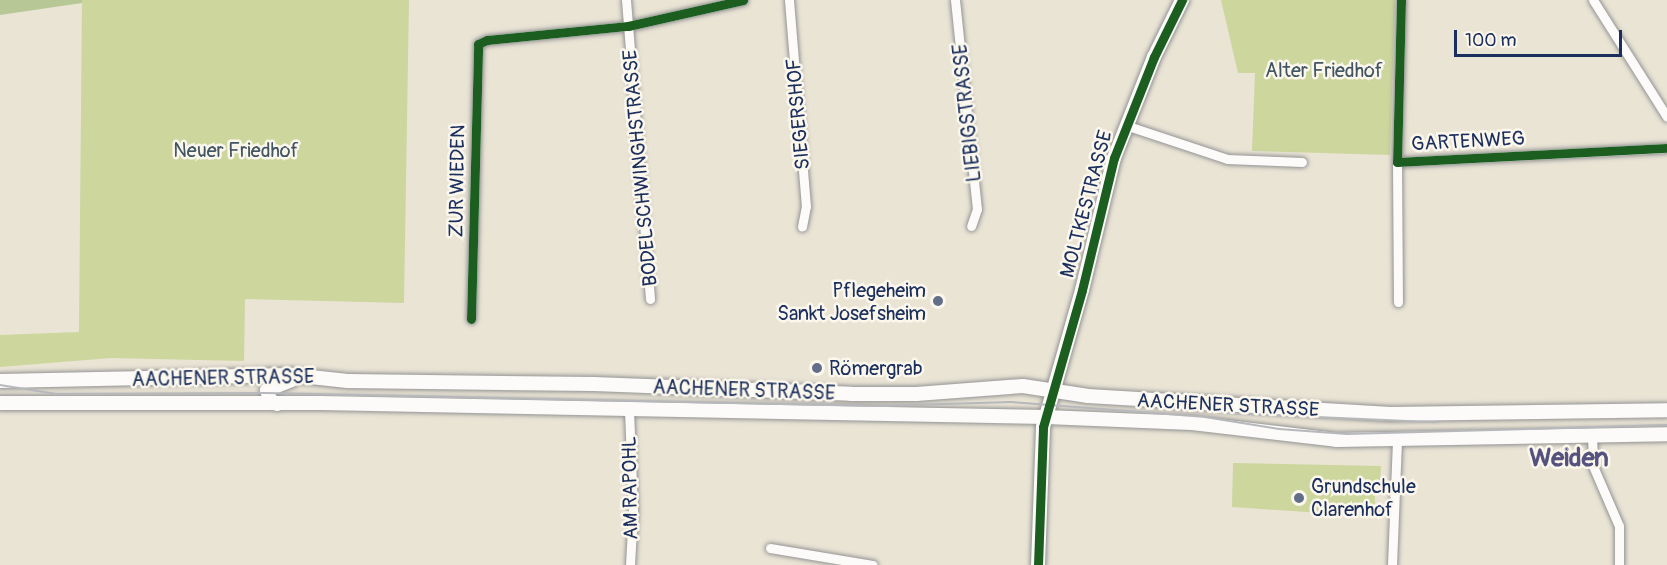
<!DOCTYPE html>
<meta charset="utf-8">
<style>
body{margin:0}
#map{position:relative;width:1667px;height:565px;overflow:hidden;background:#eae4d5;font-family:Pangolin,sans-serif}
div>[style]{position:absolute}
.green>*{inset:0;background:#ccd69d}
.forest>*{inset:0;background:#b7c796}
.roads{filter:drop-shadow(0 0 2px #939494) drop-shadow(0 0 2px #939494)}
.street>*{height:9px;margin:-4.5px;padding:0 4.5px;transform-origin:4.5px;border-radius:4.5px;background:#fcfbf9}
.secondary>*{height:14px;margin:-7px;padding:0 7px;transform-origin:7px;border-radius:7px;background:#fcfbf9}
.tram>*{height:1.5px;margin:-0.75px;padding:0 0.75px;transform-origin:0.75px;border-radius:0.75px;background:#b6b8bb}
.cycleway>*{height:9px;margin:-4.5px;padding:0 4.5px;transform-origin:4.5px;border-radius:4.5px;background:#1b5e20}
.dots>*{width:16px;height:16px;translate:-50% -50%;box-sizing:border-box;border:3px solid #fbf7ec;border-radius:50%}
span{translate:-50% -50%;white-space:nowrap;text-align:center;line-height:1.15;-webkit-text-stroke:5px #fbf7ec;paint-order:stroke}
.park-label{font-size:20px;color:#415662}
.street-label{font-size:20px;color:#1b2f5e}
.poi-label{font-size:20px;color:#1b2f5e}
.right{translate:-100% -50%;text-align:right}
.left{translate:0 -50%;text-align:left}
.district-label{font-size:26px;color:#56527e;font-weight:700}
.scale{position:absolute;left:1454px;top:30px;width:168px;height:27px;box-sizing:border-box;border:3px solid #1b2f5e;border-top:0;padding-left:8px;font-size:18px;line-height:21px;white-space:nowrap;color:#1b2f5e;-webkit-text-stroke:4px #fbf7ec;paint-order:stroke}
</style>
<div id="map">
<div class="green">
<div style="clip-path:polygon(82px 0,409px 0,404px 303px,245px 299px,244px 361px,111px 358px,0 367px,0 335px,79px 332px)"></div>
<div style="clip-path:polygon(1221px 0,1395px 0,1390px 155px,1252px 151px,1255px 73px,1238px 73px)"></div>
<div style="clip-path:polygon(1233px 463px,1381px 466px,1380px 485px,1375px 486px,1375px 510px,1380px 510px,1380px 517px,1232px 507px)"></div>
</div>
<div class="forest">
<div style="clip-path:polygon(0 0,82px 0,82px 3px,0 15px)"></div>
</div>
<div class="roads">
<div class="street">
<div style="left:626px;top:0;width:300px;rotate:85.4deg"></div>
<div style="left:789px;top:0;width:207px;rotate:85.3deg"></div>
<div style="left:806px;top:206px;width:21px;rotate:101deg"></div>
<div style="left:955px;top:0;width:210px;rotate:84deg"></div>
<div style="left:977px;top:209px;width:18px;rotate:109deg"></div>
<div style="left:1401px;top:0;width:162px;rotate:91.4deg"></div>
<div style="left:1397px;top:162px;width:270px;rotate:-3deg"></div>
<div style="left:1593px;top:0;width:138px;rotate:57.7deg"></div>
<div style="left:1125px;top:125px;width:108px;rotate:18.4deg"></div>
<div style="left:1227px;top:159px;width:75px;rotate:2.3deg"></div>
<div style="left:1397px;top:162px;width:140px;rotate:89.6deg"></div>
<div style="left:471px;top:319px;width:275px;rotate:-88.5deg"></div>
<div style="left:478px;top:44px;width:10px;rotate:-24deg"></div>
<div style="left:487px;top:40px;width:142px;rotate:-5.7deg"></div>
<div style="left:628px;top:26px;width:118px;rotate:-12.7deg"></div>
<div style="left:629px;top:410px;width:101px;rotate:87.7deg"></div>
<div style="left:633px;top:511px;width:54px;rotate:93.2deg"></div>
<div style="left:1592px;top:434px;width:32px;rotate:88deg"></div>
<div style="left:1593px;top:466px;width:65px;rotate:66.6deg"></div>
<div style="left:1619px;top:526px;width:39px;rotate:90deg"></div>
<div style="left:770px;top:548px;width:104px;rotate:9.4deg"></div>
<div style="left:1392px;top:565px;width:127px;rotate:-87.7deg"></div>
</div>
<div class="secondary">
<div style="left:0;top:381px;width:292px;rotate:-1.2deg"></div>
<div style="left:292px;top:375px;width:56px;rotate:6.1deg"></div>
<div style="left:348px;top:381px;width:246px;rotate:0.7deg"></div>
<div style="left:594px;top:384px;width:257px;rotate:2.2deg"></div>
<div style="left:851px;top:394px;width:65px"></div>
<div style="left:916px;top:394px;width:107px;rotate:-4.3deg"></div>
<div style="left:1023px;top:386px;width:66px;rotate:8.7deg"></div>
<div style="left:1088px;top:396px;width:303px;rotate:3.4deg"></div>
<div style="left:1390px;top:414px;width:277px;rotate:-0.8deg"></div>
<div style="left:0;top:403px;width:321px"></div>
<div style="left:321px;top:403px;width:725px;rotate:1.11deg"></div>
<div style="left:1046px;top:417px;width:146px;rotate:2.4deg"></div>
<div style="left:1192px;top:423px;width:145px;rotate:6.7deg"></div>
<div style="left:1336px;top:440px;width:331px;rotate:-1deg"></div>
<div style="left:277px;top:404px;width:8px;rotate:-150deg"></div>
<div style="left:270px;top:400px;width:10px;rotate:-107deg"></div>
<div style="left:267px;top:390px;width:27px;rotate:-22deg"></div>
<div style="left:1038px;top:565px;width:138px;rotate:-87.9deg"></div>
<div style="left:1043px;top:427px;width:142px;rotate:-74.1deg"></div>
<div style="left:1082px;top:290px;width:136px;rotate:-76.4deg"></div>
<div style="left:1114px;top:158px;width:109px;rotate:-68.4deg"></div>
<div style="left:1154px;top:57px;width:64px;rotate:-63.8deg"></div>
</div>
</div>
<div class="tram">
<div style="left:0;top:385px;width:57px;rotate:9.1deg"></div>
<div style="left:56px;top:394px;width:211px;rotate:-0.3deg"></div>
<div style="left:267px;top:393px;width:609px;rotate:1.22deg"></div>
<div style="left:876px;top:406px;width:135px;rotate:-1.7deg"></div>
<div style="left:1011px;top:402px;width:195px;rotate:4.4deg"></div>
<div style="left:1205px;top:417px;width:75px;rotate:9.2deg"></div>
<div style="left:1279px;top:429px;width:68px;rotate:4.2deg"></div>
<div style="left:1347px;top:434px;width:320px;rotate:-1.6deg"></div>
<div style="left:1226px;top:413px;width:210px;rotate:2.5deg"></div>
</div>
<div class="cycleway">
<div style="left:1401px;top:0;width:162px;rotate:91.4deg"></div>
<div style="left:1397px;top:162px;width:270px;rotate:-3deg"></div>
<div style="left:471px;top:319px;width:275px;rotate:-88.5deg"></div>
<div style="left:478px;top:44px;width:10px;rotate:-24deg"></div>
<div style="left:487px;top:40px;width:142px;rotate:-5.7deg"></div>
<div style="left:628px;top:26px;width:118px;rotate:-12.7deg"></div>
<div style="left:1038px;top:565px;width:138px;rotate:-87.9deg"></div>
<div style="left:1043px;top:427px;width:142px;rotate:-74.1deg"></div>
<div style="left:1082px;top:290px;width:136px;rotate:-76.4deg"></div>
<div style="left:1114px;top:158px;width:109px;rotate:-68.4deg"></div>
<div style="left:1154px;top:57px;width:64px;rotate:-63.8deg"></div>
</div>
<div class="dots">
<div style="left:938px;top:301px;background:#636e88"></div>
<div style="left:817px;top:368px;background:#636e88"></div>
<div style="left:1299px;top:498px;background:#636e88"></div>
</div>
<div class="park-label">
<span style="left:1324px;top:70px">Alter Friedhof</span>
<span style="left:236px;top:150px">Neuer Friedhof</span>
</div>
<div class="street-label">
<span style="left:967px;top:113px;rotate:-96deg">LIEBIGSTRASSE</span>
<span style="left:798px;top:114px;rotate:-95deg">SIEGERSHOF</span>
<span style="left:1468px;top:141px;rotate:-3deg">GARTENWEG</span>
<span style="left:640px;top:168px;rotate:-95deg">BODELSCHWINGHSTRASSE</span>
<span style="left:457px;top:181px;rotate:-89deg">ZUR WIEDEN</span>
<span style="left:1086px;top:204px;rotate:-75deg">MOLTKESTRASSE</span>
<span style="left:223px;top:378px;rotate:-1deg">AACHENER STRASSE</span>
<span style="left:744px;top:390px;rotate:2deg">AACHENER STRASSE</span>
<span style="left:1228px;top:405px;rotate:3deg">AACHENER STRASSE</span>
<span style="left:630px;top:488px;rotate:-91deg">AM RAPOHL</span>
</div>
<div class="poi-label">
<span class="right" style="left:926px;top:302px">Pflegeheim<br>Sankt Josefsheim</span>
<span class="left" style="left:829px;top:368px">Römergrab</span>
<span class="left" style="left:1311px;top:498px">Grundschule<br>Clarenhof</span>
</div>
<div class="district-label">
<span style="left:1569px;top:459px">Weiden</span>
</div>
<div class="scale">100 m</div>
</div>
